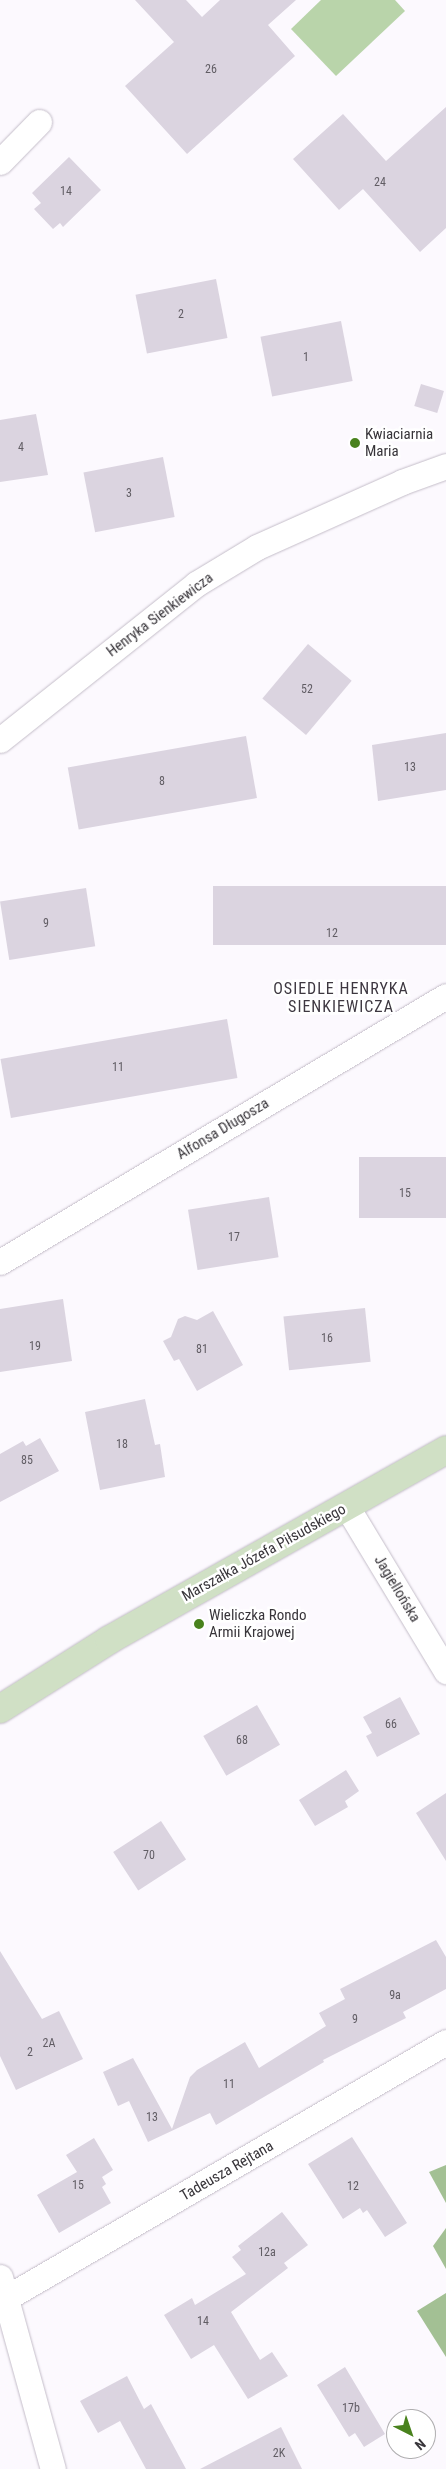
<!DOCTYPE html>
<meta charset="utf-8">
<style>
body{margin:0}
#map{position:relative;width:446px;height:2469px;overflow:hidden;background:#fcf9fe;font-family:"Roboto Condensed",sans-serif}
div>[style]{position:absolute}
.green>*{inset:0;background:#b9d4aa}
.forest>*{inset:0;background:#a3c094}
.building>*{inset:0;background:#dbd4e0;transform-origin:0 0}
.roads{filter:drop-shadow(0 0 1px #c4bdc9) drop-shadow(0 0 1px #c4bdc9)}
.minor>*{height:25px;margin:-12.5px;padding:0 12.5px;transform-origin:12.5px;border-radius:12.5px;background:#fff}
.secondary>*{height:28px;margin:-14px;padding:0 14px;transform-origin:14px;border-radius:14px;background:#d0e0c5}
.dots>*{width:14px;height:14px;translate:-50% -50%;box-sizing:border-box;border:2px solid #fff;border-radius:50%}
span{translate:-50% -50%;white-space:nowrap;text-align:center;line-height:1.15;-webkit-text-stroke:5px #fff;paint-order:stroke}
.number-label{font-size:12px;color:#615d64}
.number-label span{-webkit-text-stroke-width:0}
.poi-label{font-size:15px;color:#38353a}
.left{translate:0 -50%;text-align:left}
.street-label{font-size:15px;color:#38353a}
.neighbourhood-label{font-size:16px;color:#3d3740;letter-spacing:1px}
.north{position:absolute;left:386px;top:2409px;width:50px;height:50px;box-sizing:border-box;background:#fff;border:1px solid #afaeb0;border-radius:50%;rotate:139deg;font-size:14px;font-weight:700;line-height:20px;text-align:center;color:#38353a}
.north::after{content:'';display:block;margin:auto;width:18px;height:22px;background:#49821d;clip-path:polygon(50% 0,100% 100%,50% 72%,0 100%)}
</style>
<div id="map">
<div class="green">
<div style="clip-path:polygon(321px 0,395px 0,405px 11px,336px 76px,291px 29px)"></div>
</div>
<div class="forest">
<div style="clip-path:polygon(446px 2165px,446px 2203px,429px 2172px)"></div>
<div style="clip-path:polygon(446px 2228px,446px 2269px,433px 2246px)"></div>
<div style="clip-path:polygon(446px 2293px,446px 2357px,417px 2311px)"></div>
</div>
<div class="building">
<div style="clip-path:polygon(135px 0,186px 0,202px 17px,220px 0,296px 0,268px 25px,295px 56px,187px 154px,125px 86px,174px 42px)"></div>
<div style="clip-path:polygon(446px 107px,446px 228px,420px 252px,363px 189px,339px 210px,293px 159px,343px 114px,386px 161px)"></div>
<div style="clip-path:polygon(69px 157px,101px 190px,63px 227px,60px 223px,53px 229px,34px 209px,41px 203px,32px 193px)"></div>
<div style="left:216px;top:279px;width:60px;height:82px;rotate:79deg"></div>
<div style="left:341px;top:321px;width:61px;height:82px;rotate:79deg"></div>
<div style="left:421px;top:384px;width:24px;height:23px;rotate:17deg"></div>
<div style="clip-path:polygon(36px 414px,48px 475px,0 482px,0 420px)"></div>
<div style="left:163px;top:457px;width:61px;height:81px;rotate:79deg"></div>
<div style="left:308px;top:644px;width:57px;height:71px;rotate:40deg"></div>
<div style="clip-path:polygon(446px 733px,446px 790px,378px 801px,372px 745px)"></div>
<div style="left:246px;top:736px;width:63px;height:181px;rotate:80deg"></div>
<div style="left:446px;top:886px;width:59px;height:233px;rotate:90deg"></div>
<div style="left:86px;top:888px;width:59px;height:87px;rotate:81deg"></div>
<div style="left:227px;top:1019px;width:60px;height:230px;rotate:80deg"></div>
<div style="left:446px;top:1157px;width:61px;height:87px;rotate:90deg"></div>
<div style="left:269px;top:1197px;width:61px;height:82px;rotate:81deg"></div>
<div style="clip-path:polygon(63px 1299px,72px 1361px,0 1372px,0 1309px)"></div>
<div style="left:365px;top:1308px;width:54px;height:82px;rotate:84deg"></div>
<div style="clip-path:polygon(213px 1311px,243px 1365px,197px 1391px,179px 1359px,174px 1361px,163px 1341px,171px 1337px,178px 1319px,185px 1316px,197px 1320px)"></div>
<div style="clip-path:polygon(145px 1399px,155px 1445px,160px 1444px,165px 1477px,100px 1490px,85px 1412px)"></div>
<div style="clip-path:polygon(40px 1438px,59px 1471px,0 1502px,0 1454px,23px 1441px,26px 1446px)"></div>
<div style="clip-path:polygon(400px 1697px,420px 1734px,377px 1757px,366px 1736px,372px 1733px,363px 1717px)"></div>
<div style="left:257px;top:1705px;width:46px;height:62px;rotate:60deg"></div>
<div style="clip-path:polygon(346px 1770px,359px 1791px,345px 1801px,348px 1807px,315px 1826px,299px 1800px)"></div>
<div style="clip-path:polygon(446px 1793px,446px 1861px,416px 1813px)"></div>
<div style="left:161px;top:1821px;width:46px;height:57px;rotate:57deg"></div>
<div style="clip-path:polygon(436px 1940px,446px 1957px,446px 1989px,403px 2012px,406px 2018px,323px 2060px,324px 2062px,216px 2125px,210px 2113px,148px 2142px,129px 2101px,118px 2106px,103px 2072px,133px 2058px,172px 2129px,190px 2077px,197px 2070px,245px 2042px,259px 2068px,326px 2026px,319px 2013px,345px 1999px,340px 1989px)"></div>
<div style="clip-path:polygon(0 1951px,42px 2019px,59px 2011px,83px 2059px,16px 2090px,0 2056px)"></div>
<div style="clip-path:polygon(352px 2137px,407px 2223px,385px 2237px,367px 2210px,363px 2213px,360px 2208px,343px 2219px,308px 2164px)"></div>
<div style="clip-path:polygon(94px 2138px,113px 2170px,102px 2177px,106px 2184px,102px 2187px,111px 2203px,59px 2233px,37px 2195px,77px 2172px,66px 2155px)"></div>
<div style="clip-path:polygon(282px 2212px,308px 2245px,284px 2263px,288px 2268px,231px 2312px,260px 2360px,272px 2352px,288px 2376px,248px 2399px,214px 2345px,191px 2359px,164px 2315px,192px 2298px,195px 2305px,246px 2274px,232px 2257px,241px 2250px,238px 2246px)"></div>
<div style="clip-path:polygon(345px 2367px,385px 2434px,364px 2447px,355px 2433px,349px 2437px,317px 2385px)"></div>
<div style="clip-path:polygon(127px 2376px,144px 2409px,151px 2404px,186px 2469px,146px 2469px,120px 2421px,98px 2433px,80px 2401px)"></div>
<div style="clip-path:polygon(281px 2427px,302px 2469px,200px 2469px)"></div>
</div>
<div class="roads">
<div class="minor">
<div style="left:0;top:162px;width:56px;rotate:-45.7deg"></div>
<div style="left:0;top:740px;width:251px;rotate:-38.5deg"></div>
<div style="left:196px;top:584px;width:71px;rotate:-31.2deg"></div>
<div style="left:257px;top:547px;width:159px;rotate:-24.1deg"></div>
<div style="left:402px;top:482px;width:47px;rotate:-20deg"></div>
<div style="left:0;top:1262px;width:519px;rotate:-30.81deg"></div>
<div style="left:347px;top:1507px;width:192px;rotate:58.9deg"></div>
<div style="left:0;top:2277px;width:199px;rotate:74.6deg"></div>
<div style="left:6px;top:2298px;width:509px;rotate:-30.19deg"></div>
</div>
<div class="secondary">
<div style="left:0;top:1709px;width:129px;rotate:-32.3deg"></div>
<div style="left:109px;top:1640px;width:387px;rotate:-29.4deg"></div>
</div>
</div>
<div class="dots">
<div style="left:355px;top:443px;background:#49821d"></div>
<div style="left:199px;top:1624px;background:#49821d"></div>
</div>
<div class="number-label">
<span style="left:211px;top:70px">26</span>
<span style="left:380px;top:183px">24</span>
<span style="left:66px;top:192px">14</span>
<span style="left:181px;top:315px">2</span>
<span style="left:306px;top:358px">1</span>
<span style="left:21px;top:448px">4</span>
<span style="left:129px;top:494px">3</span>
<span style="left:307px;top:690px">52</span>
<span style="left:410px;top:768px">13</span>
<span style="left:162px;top:782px">8</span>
<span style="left:46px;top:924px">9</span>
<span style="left:332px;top:934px">12</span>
<span style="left:118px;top:1068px">11</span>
<span style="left:405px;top:1194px">15</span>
<span style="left:234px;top:1238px">17</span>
<span style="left:327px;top:1339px">16</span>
<span style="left:35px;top:1347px">19</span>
<span style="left:202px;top:1350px">81</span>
<span style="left:122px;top:1445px">18</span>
<span style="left:27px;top:1461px">85</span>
<span style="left:391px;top:1725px">66</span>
<span style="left:242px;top:1741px">68</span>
<span style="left:149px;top:1856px">70</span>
<span style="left:395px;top:1996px">9a</span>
<span style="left:355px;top:2020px">9</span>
<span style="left:49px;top:2044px">2A</span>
<span style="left:30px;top:2053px">2</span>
<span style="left:229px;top:2085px">11</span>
<span style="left:152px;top:2118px">13</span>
<span style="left:78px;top:2186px">15</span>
<span style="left:353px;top:2187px">12</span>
<span style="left:267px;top:2253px">12a</span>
<span style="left:203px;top:2322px">14</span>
<span style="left:351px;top:2409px">17b</span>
<span style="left:279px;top:2454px">2K</span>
</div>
<div class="poi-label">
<span class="left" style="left:365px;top:443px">Kwiaciarnia<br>Maria</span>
<span class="left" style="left:209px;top:1624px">Wieliczka Rondo<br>Armii Krajowej</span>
</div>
<div class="street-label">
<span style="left:160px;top:615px;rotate:-37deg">Henryka Sienkiewicza</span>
<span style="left:223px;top:1129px;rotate:-31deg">Alfonsa Długosza</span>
<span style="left:264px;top:1553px;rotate:-29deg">Marszałka Józefa Piłsudskiego</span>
<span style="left:397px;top:1589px;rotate:59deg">Jagiellońska</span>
<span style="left:227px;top:2171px;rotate:-30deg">Tadeusza Rejtana</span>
</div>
<div class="neighbourhood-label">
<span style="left:341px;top:998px">OSIEDLE HENRYKA<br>SIENKIEWICZA</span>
</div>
<div class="north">N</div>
</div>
